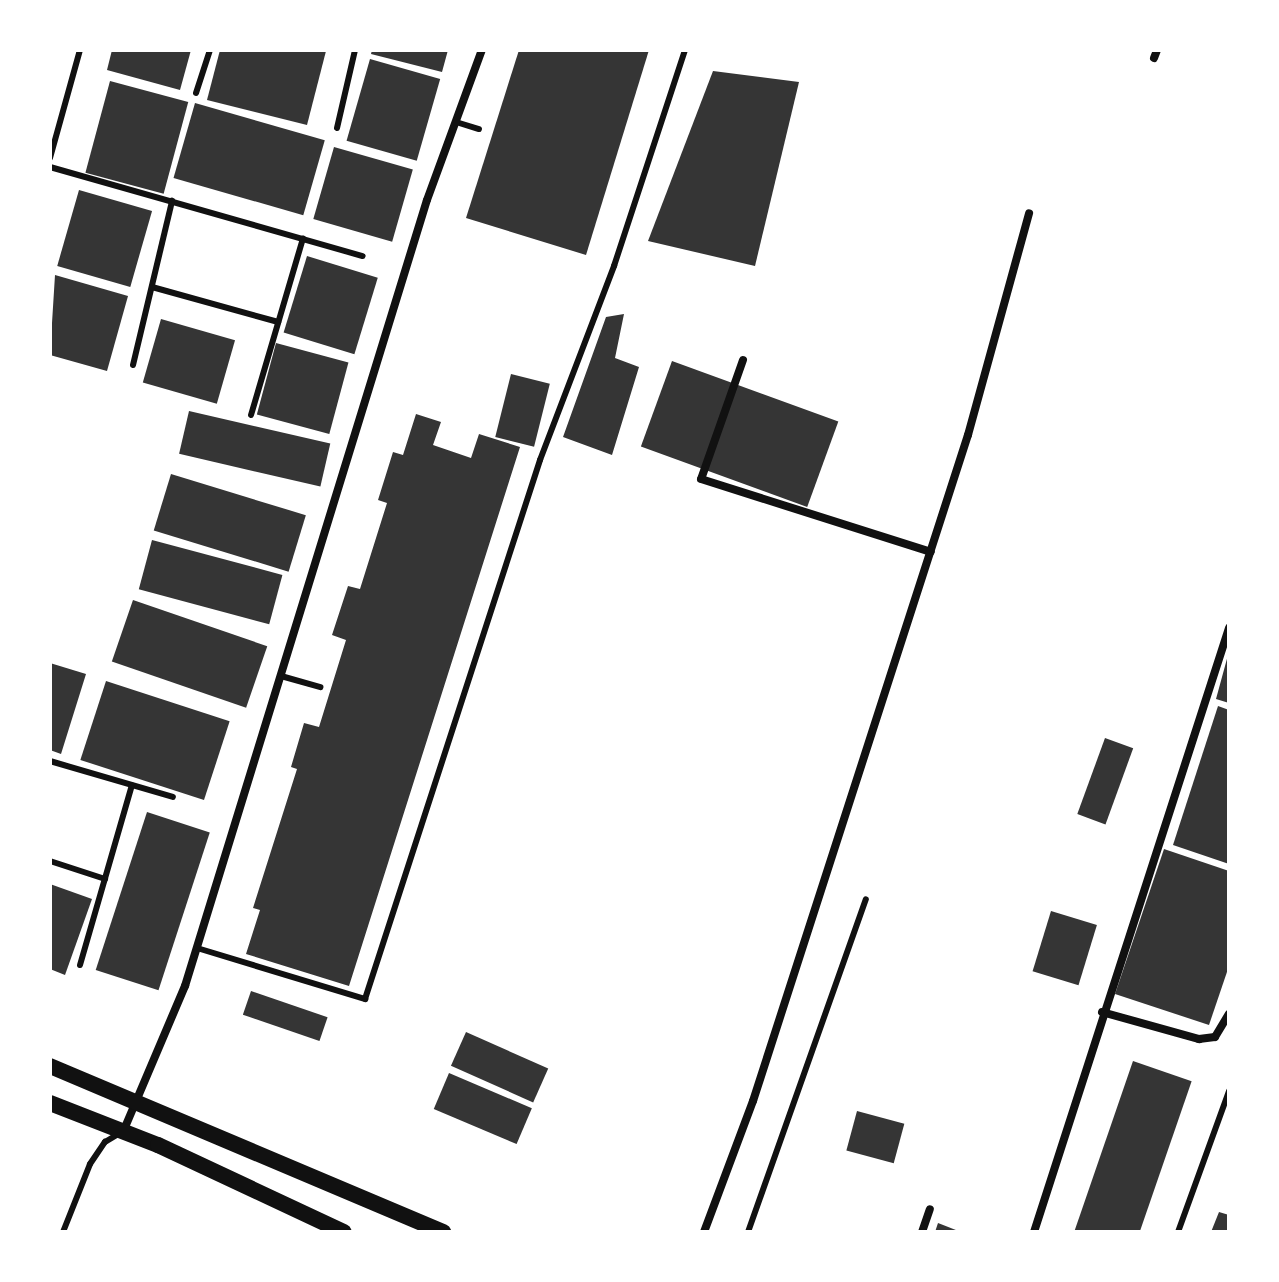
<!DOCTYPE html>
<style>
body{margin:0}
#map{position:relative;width:1279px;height:1282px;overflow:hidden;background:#fff;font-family:"Alegreya Sans",sans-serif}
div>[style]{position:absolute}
.building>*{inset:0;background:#353535;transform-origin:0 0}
.service>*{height:6px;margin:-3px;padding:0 3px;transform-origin:3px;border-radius:3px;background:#111}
.minor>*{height:8px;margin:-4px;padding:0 4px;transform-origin:4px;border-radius:4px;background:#111}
.secondary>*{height:16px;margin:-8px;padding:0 8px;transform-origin:8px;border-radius:8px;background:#111}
span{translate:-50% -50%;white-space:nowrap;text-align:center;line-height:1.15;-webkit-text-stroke:6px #fff;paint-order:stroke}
.frame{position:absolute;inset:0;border:52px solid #fff;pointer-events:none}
</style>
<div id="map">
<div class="building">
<div style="clip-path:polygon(112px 50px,191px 50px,180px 90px,107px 70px)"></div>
<div style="clip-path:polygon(220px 50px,326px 51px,307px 125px,207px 100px)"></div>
<div style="clip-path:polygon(372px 50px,448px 50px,442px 72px,371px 54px)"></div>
<div style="clip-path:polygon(519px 50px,649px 50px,586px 255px,466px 218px)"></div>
<div style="left:370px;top:59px;width:73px;height:85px;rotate:16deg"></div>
<div style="clip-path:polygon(713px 71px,799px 82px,755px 266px,648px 241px)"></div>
<div style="left:110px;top:81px;width:81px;height:95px;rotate:15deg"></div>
<div style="left:195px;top:103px;width:135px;height:78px;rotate:16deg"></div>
<div style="left:334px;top:147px;width:82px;height:75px;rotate:16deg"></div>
<div style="left:79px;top:190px;width:76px;height:79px;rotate:16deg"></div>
<div style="left:307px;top:256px;width:74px;height:80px;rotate:17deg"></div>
<div style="clip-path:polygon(55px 275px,128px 296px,107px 371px,50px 355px)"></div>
<div style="clip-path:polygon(624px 314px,615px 358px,639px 367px,612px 455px,563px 437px,606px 317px)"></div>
<div style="left:161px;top:319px;width:77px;height:66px;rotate:16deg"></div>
<div style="left:276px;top:343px;width:75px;height:74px;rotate:15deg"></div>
<div style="left:672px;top:361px;width:177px;height:91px;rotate:20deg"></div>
<div style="left:511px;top:374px;width:40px;height:65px;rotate:14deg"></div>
<div style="left:189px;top:411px;width:145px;height:44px;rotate:13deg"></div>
<div style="clip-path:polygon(416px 414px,441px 422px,433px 445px,471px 458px,479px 434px,520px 447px,349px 986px,246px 954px,260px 910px,253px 908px,297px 769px,291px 767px,304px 723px,319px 727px,346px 640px,332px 635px,348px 586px,360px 589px,387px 503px,378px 500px,393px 452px,403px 455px)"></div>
<div style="left:171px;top:474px;width:141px;height:59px;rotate:17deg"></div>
<div style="left:152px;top:540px;width:135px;height:51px;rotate:15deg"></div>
<div style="left:133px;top:600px;width:142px;height:65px;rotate:19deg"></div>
<div style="clip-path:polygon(1228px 655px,1229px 655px,1229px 703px,1216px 699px)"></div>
<div style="clip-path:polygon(50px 663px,86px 674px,61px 754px,50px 750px)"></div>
<div style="left:106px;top:681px;width:130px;height:83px;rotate:18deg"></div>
<div style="clip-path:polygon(1218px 706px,1229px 710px,1229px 864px,1173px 845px)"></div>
<div style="left:1105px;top:738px;width:30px;height:81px;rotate:20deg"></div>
<div style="left:147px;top:812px;width:66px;height:166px;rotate:18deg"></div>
<div style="clip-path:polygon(1164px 849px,1229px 871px,1229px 966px,1209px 1025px,1115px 994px)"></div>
<div style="clip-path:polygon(50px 884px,92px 899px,65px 975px,50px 969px)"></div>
<div style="left:1051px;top:911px;width:48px;height:63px;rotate:17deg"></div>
<div style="left:251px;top:991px;width:81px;height:25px;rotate:19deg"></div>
<div style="left:466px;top:1032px;width:90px;height:37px;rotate:24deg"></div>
<div style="left:1133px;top:1061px;width:62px;height:181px;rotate:19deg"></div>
<div style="left:449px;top:1073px;width:90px;height:39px;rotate:23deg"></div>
<div style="left:857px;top:1111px;width:49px;height:41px;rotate:15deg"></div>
<div style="clip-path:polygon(1219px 1212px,1229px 1215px,1229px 1232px,1211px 1232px)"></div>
<div style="clip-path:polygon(938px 1223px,961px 1232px,935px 1232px)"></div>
</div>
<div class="service">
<div style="left:196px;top:93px;width:45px;rotate:-72deg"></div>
<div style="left:456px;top:122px;width:24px;rotate:17deg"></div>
<div style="left:337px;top:128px;width:80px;rotate:-77deg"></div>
<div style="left:50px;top:158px;width:112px;rotate:-74.5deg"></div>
<div style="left:50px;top:167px;width:325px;rotate:15.9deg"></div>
<div style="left:152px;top:287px;width:131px;rotate:15.5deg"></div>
<div style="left:133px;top:365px;width:169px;rotate:-76.6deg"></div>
<div style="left:251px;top:415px;width:184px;rotate:-73.6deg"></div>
<div style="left:281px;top:676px;width:41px;rotate:15.8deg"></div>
<div style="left:50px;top:761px;width:128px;rotate:16.3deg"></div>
<div style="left:50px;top:861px;width:58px;rotate:18.1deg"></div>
<div style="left:197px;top:948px;width:176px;rotate:16.9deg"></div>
<div style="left:365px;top:999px;width:567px;rotate:-72.01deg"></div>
<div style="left:540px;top:460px;width:208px;rotate:-69.1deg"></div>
<div style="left:614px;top:266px;width:227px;rotate:-71.8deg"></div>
<div style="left:80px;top:965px;width:187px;rotate:-73.9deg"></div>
<div style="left:63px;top:1232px;width:73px;rotate:-68.3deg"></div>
<div style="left:90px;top:1164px;width:27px;rotate:-56deg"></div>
<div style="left:105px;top:1142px;width:17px;rotate:-31deg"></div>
<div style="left:748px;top:1232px;width:353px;rotate:-70.5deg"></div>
<div style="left:1178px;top:1232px;width:150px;rotate:-70.1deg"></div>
</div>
<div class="minor">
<div style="left:1154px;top:58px;width:9px;rotate:-69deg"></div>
<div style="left:743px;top:360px;width:126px;rotate:109.4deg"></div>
<div style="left:701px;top:479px;width:241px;rotate:17.6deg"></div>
<div style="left:1102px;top:1012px;width:101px;rotate:15.6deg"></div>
<div style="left:1199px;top:1039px;width:16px;rotate:-7deg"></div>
<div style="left:1215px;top:1037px;width:27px;rotate:-59deg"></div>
<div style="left:123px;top:1132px;width:159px;rotate:-67deg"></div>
<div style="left:185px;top:986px;width:822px;rotate:-72.89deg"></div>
<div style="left:427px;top:200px;width:160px;rotate:-69.9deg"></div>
<div style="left:704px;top:1232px;width:140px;rotate:-69.5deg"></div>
<div style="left:753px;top:1101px;width:700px;rotate:-72.11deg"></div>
<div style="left:968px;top:435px;width:230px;rotate:-74.6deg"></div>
<div style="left:922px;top:1232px;width:24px;rotate:-71deg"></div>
<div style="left:1034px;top:1232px;width:635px;rotate:-72.11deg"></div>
</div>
<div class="secondary">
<div style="left:50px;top:1066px;width:427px;rotate:22.9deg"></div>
<div style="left:50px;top:1103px;width:116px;rotate:21.3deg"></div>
<div style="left:158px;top:1145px;width:205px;rotate:25.1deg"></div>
</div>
<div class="frame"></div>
</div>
